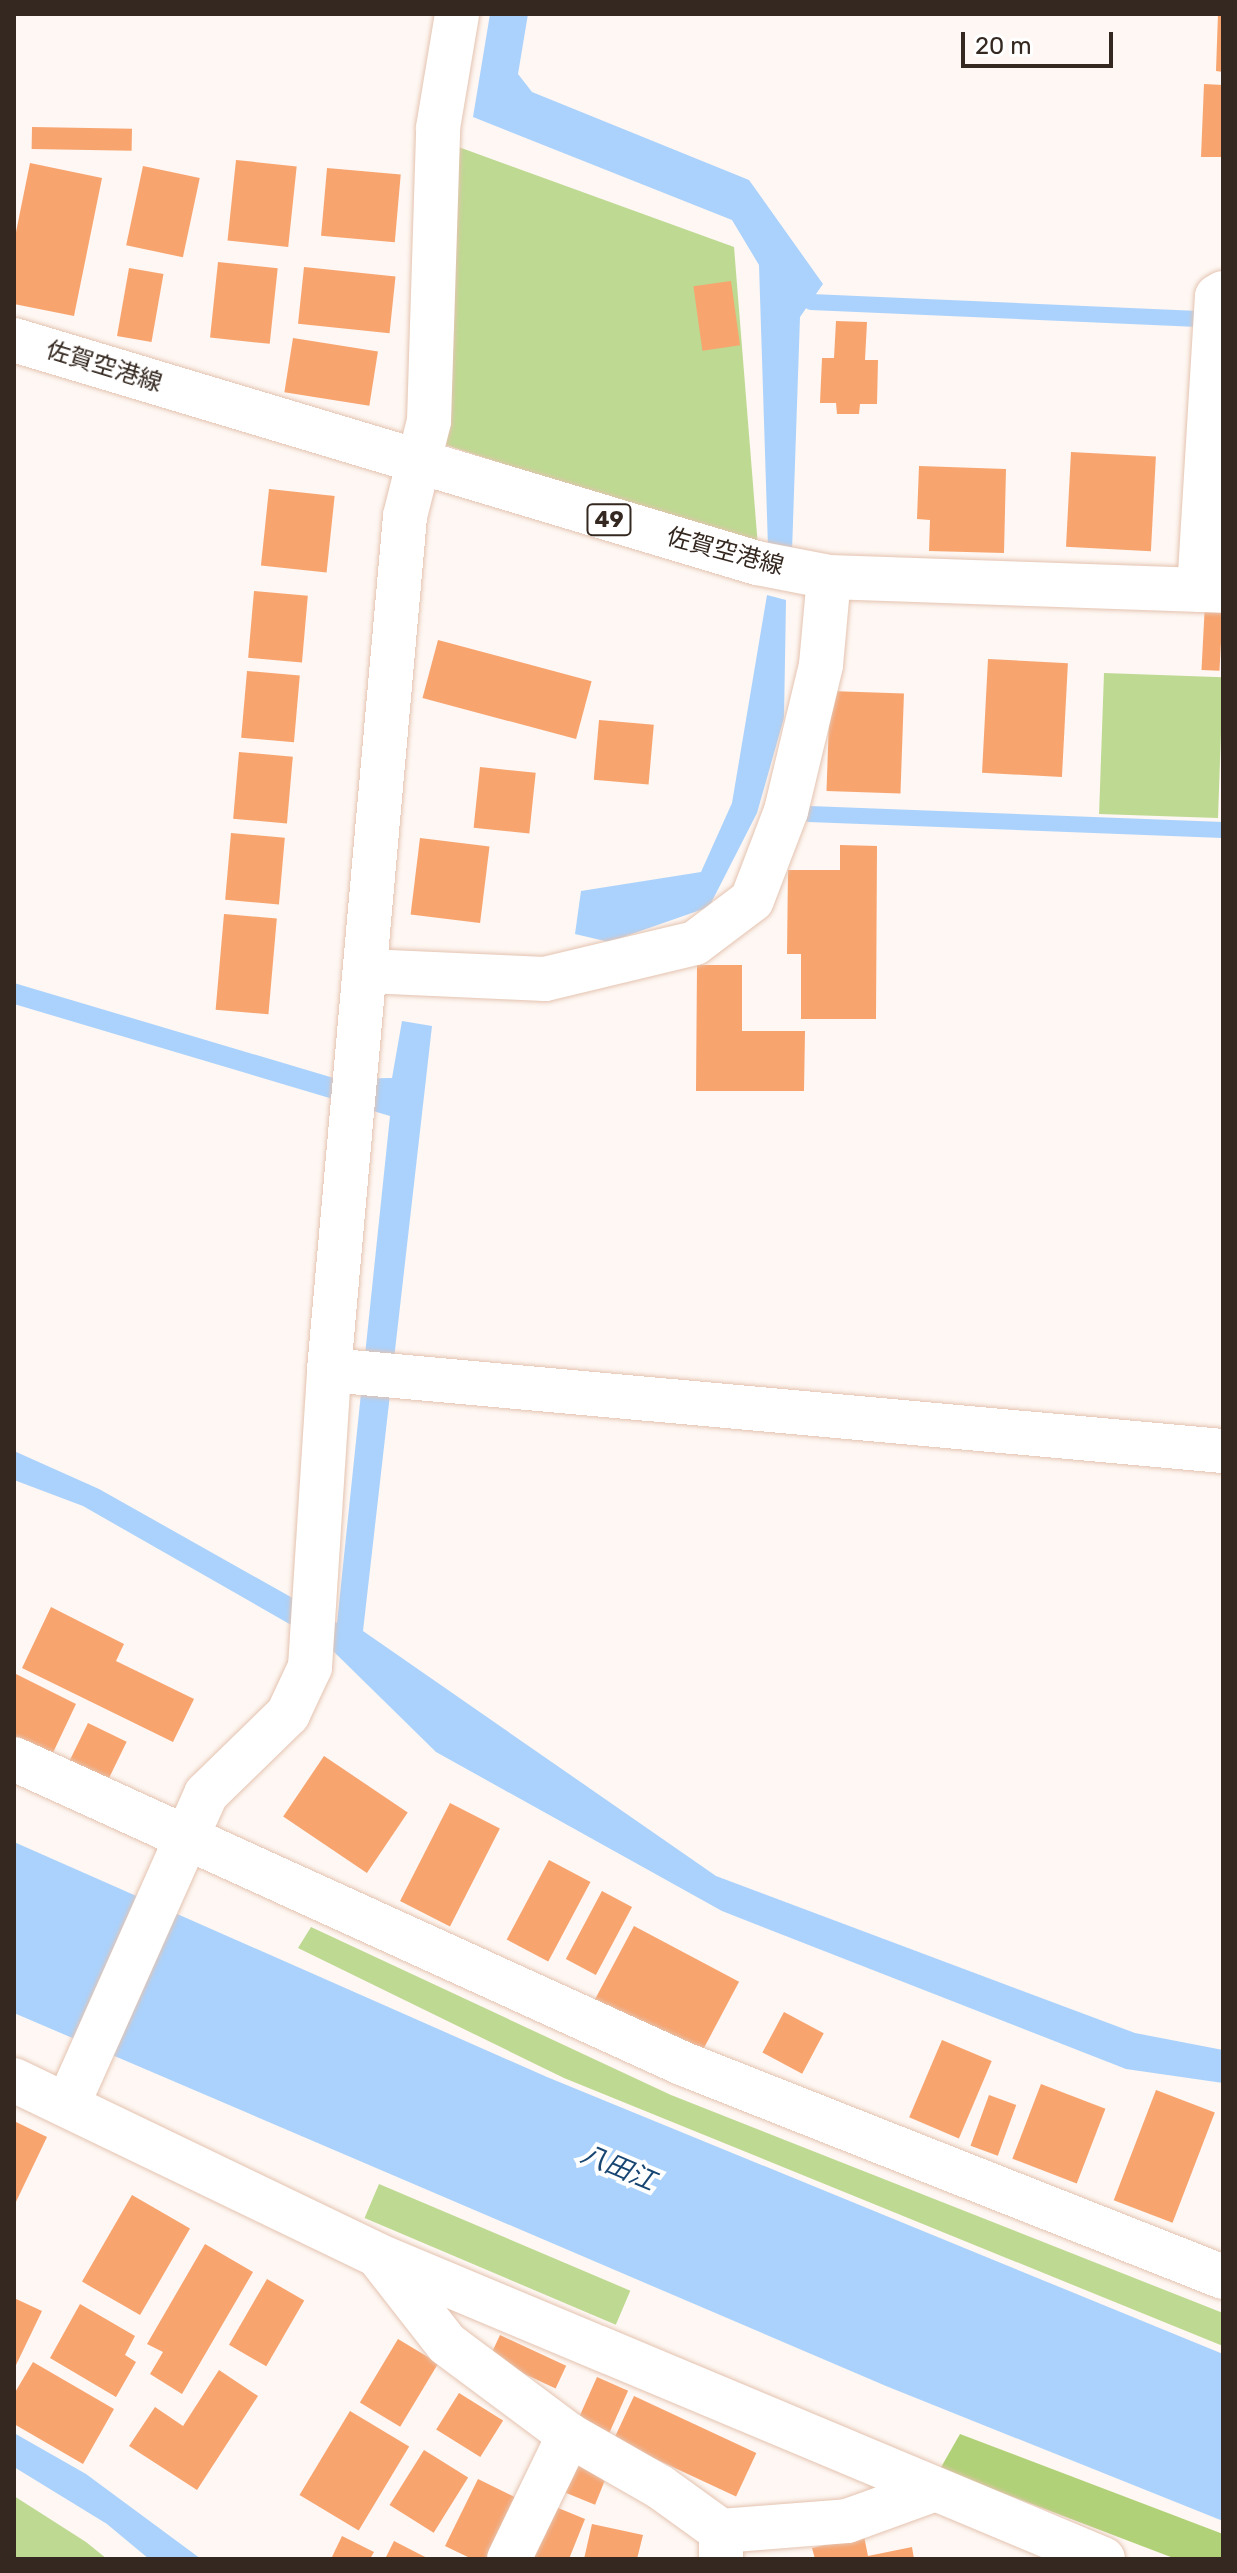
<!DOCTYPE html>
<meta charset="utf-8">
<style>
body{margin:0}
#map{position:relative;width:1237px;height:2573px;overflow:hidden;background:#fef7f3;font-family:Rubik,"Noto Sans JP",sans-serif}
div>[style]{position:absolute}
.green>*{inset:0;background:#bed992;transform-origin:0 0}
.forest>*{inset:0;background:#b1d178}
.water>*{inset:0;background:#abd2fc}
.stream>*{height:16px;margin:-8px;padding:0 8px;transform-origin:8px;border-radius:8px;background:#abd2fc}
.building>*{inset:0;background:#f7a46f;transform-origin:0 0}
.roads{filter:drop-shadow(0 0 2px #e4c3b0) drop-shadow(0 0 2px #e4c3b0)}
.minor>*{height:44px;margin:-22px;padding:0 22px;transform-origin:22px;border-radius:22px;background:#fff}
.major>*{height:44px;margin:-22px;padding:0 22px;transform-origin:22px;border-radius:22px;background:#fff}
span{translate:-50% -50%;white-space:nowrap;text-align:center;line-height:1.15;-webkit-text-stroke:8px #fff;paint-order:stroke}
.shield-label span{padding:2px 6px;background:#fff;border:2px solid;border-radius:6px;-webkit-text-stroke-width:0}
.shield-label{font-size:22px;color:#342820;font-weight:700}
.street-label{font-size:24px;color:#342820}
.water-label{font-size:26px;color:#184672;font-style:italic}
.frame{position:absolute;inset:0;border:16px solid #342820;pointer-events:none}
.scale{position:absolute;left:961px;top:32px;width:152px;height:36px;box-sizing:border-box;border:4px solid #342820;border-top:0;padding-left:10px;font-size:24px;line-height:28px;white-space:nowrap;color:#342820;-webkit-text-stroke:6px #fff;paint-order:stroke}
</style>
<div id="map">
<div class="green">
<div style="clip-path:polygon(453px 145px,734px 247px,758px 547px,446px 445px)"></div>
<div style="left:1104px;top:673px;width:119px;height:141px;rotate:2deg"></div>
<div style="clip-path:polygon(311px 1927px,671px 2095px,1223px 2313px,1223px 2346px,564px 2078px,298px 1948px)"></div>
<div style="left:379px;top:2184px;width:273px;height:37px;rotate:23deg"></div>
<div style="clip-path:polygon(14px 2496px,86px 2542px,107px 2559px,14px 2559px)"></div>
</div>
<div class="forest">
<div style="clip-path:polygon(960px 2434px,1223px 2534px,1223px 2559px,1176px 2559px,940px 2469px)"></div>
</div>
<div class="water">
<div style="clip-path:polygon(490px 14px,528px 14px,518px 74px,532px 92px,749px 180px,823px 284px,800px 317px,792px 551px,768px 547px,759px 265px,732px 220px,473px 117px)"></div>
<div style="clip-path:polygon(767px 595px,786px 600px,784px 718px,757px 813px,709px 907px,609px 942px,575px 934px,581px 891px,701px 872px,732px 803px)"></div>
<div style="clip-path:polygon(14px 983px,337px 1079px,392px 1078px,402px 1021px,432px 1026px,363px 1631px,716px 1876px,1135px 2033px,1223px 2050px,1223px 2083px,1126px 2069px,722px 1911px,436px 1752px,328px 1646px,83px 1506px,14px 1480px,14px 1451px,99px 1489px,337px 1623px,390px 1116px,14px 1004px)"></div>
<div style="clip-path:polygon(14px 1842px,547px 2077px,1223px 2354px,1223px 2521px,886px 2386px,14px 2013px)"></div>
<div style="clip-path:polygon(14px 2433px,86px 2474px,201px 2559px,149px 2559px,107px 2524px,14px 2467px)"></div>
</div>
<div class="stream">
<div style="left:811px;top:302px;width:382px;rotate:2.5deg"></div>
<div style="left:809px;top:814px;width:414px;rotate:2.2deg"></div>
</div>
<div class="building">
<div style="clip-path:polygon(1218px 14px,1223px 14px,1223px 72px,1216px 71px)"></div>
<div style="clip-path:polygon(1204px 84px,1223px 85px,1223px 157px,1201px 157px)"></div>
<div style="left:32px;top:127px;width:100px;height:22px;rotate:1deg"></div>
<div style="left:236px;top:160px;width:61px;height:81px;rotate:6deg"></div>
<div style="clip-path:polygon(30px 163px,102px 178px,74px 316px,14px 304px,14px 242px)"></div>
<div style="left:143px;top:166px;width:58px;height:81px;rotate:12deg"></div>
<div style="left:327px;top:168px;width:74px;height:68px;rotate:5deg"></div>
<div style="left:218px;top:262px;width:60px;height:76px;rotate:6deg"></div>
<div style="left:304px;top:267px;width:92px;height:57px;rotate:6deg"></div>
<div style="left:129px;top:268px;width:35px;height:69px;rotate:10deg"></div>
<div style="left:731px;top:281px;width:65px;height:38px;rotate:82deg"></div>
<div style="clip-path:polygon(836px 321px,867px 322px,865px 360px,878px 360px,877px 404px,860px 404px,859px 414px,837px 414px,836px 403px,820px 403px,822px 358px,834px 358px)"></div>
<div style="left:293px;top:338px;width:86px;height:55px;rotate:9deg"></div>
<div style="left:1071px;top:452px;width:85px;height:95px;rotate:3deg"></div>
<div style="clip-path:polygon(919px 466px,1006px 469px,1004px 553px,929px 551px,930px 520px,917px 519px)"></div>
<div style="left:269px;top:489px;width:66px;height:77px;rotate:6deg"></div>
<div style="left:254px;top:591px;width:54px;height:67px;rotate:5deg"></div>
<div style="left:1205px;top:603px;width:18px;height:67px;rotate:3deg"></div>
<div style="left:438px;top:640px;width:159px;height:60px;rotate:15deg"></div>
<div style="left:988px;top:659px;width:80px;height:114px;rotate:3deg"></div>
<div style="left:247px;top:671px;width:53px;height:67px;rotate:5deg"></div>
<div style="left:830px;top:691px;width:74px;height:100px;rotate:2deg"></div>
<div style="left:599px;top:720px;width:55px;height:60px;rotate:5deg"></div>
<div style="left:239px;top:752px;width:54px;height:67px;rotate:5deg"></div>
<div style="left:480px;top:767px;width:56px;height:61px;rotate:6deg"></div>
<div style="left:231px;top:833px;width:54px;height:67px;rotate:5deg"></div>
<div style="left:420px;top:838px;width:70px;height:77px;rotate:7deg"></div>
<div style="clip-path:polygon(840px 845px,877px 846px,876px 1019px,801px 1019px,801px 954px,787px 954px,788px 870px,840px 870px)"></div>
<div style="left:224px;top:914px;width:53px;height:96px;rotate:5deg"></div>
<div style="clip-path:polygon(697px 965px,742px 965px,742px 1031px,805px 1031px,804px 1091px,696px 1091px)"></div>
<div style="clip-path:polygon(51px 1607px,124px 1644px,116px 1661px,194px 1699px,173px 1742px,22px 1668px)"></div>
<div style="clip-path:polygon(14px 1673px,76px 1704px,50px 1759px,14px 1741px)"></div>
<div style="left:88px;top:1723px;width:43px;height:51px;rotate:26deg"></div>
<div style="left:324px;top:1756px;width:101px;height:73px;rotate:34deg"></div>
<div style="left:450px;top:1803px;width:56px;height:110px;rotate:27deg"></div>
<div style="left:549px;top:1860px;width:47px;height:90px;rotate:28deg"></div>
<div style="left:602px;top:1891px;width:34px;height:77px;rotate:28deg"></div>
<div style="left:634px;top:1926px;width:119px;height:85px;rotate:28deg"></div>
<div style="left:784px;top:2012px;width:45px;height:46px;rotate:28deg"></div>
<div style="left:942px;top:2040px;width:54px;height:84px;rotate:23deg"></div>
<div style="left:1041px;top:2084px;width:69px;height:80px;rotate:21deg"></div>
<div style="left:1156px;top:2090px;width:63px;height:118px;rotate:21deg"></div>
<div style="left:989px;top:2095px;width:29px;height:54px;rotate:20deg"></div>
<div style="clip-path:polygon(14px 2121px,47px 2137px,14px 2206px)"></div>
<div style="left:132px;top:2195px;width:67px;height:100px;rotate:30deg"></div>
<div style="clip-path:polygon(205px 2244px,253px 2272px,182px 2394px,150px 2374px,163px 2352px,147px 2344px)"></div>
<div style="left:267px;top:2279px;width:43px;height:76px;rotate:30deg"></div>
<div style="clip-path:polygon(14px 2298px,42px 2311px,16px 2365px,14px 2364px)"></div>
<div style="clip-path:polygon(80px 2304px,135px 2336px,125px 2355px,136px 2362px,116px 2397px,50px 2358px)"></div>
<div style="left:500px;top:2335px;width:73px;height:25px;rotate:25deg"></div>
<div style="left:398px;top:2339px;width:47px;height:74px;rotate:31deg"></div>
<div style="clip-path:polygon(33px 2362px,114px 2409px,83px 2464px,14px 2424px,14px 2394px)"></div>
<div style="clip-path:polygon(219px 2370px,258px 2396px,197px 2490px,129px 2446px,155px 2407px,183px 2426px)"></div>
<div style="left:597px;top:2377px;width:34px;height:47px;rotate:24deg"></div>
<div style="left:459px;top:2393px;width:52px;height:43px;rotate:32deg"></div>
<div style="left:634px;top:2396px;width:135px;height:48px;rotate:25deg"></div>
<div style="left:350px;top:2411px;width:69px;height:98px;rotate:31deg"></div>
<div style="left:424px;top:2450px;width:52px;height:65px;rotate:32deg"></div>
<div style="left:572px;top:2463px;width:37px;height:30px;rotate:22deg"></div>
<div style="clip-path:polygon(478px 2479px,523px 2501px,494px 2559px,472px 2559px,445px 2546px)"></div>
<div style="clip-path:polygon(551px 2505px,585px 2519px,569px 2559px,529px 2559px)"></div>
<div style="clip-path:polygon(592px 2524px,643px 2535px,637px 2559px,584px 2559px)"></div>
<div style="clip-path:polygon(342px 2536px,374px 2552px,370px 2559px,331px 2559px)"></div>
<div style="clip-path:polygon(864px 2536px,868px 2556px,912px 2547px,914px 2559px,815px 2559px,812px 2548px)"></div>
<div style="clip-path:polygon(394px 2541px,429px 2559px,385px 2559px)"></div>
</div>
<div class="roads">
<div class="minor">
<div style="left:1199px;top:590px;width:294px;rotate:-86.5deg"></div>
<div style="left:1217px;top:297px;width:7px;rotate:-34deg"></div>
<div style="left:367px;top:971px;width:178px;rotate:2.6deg"></div>
<div style="left:545px;top:979px;width:154px;rotate:-13.5deg"></div>
<div style="left:695px;top:943px;width:71px;rotate:-37deg"></div>
<div style="left:752px;top:900px;width:95px;rotate:-69.1deg"></div>
<div style="left:786px;top:811px;width:150px;rotate:-76.5deg"></div>
<div style="left:821px;top:665px;width:88px;rotate:-84.8deg"></div>
<div style="left:329px;top:1370px;width:898px;rotate:5.18deg"></div>
<div style="left:14px;top:1759px;width:736px;rotate:24.48deg"></div>
<div style="left:684px;top:2064px;width:580px;rotate:21.56deg"></div>
<div style="left:14px;top:2080px;width:403px;rotate:25.7deg"></div>
<div style="left:377px;top:2255px;width:787px;rotate:22.72deg"></div>
<div style="left:68px;top:2104px;width:339px;rotate:-66deg"></div>
<div style="left:206px;top:1794px;width:115px;rotate:-44.3deg"></div>
<div style="left:288px;top:1714px;width:52px;rotate:-64.9deg"></div>
<div style="left:310px;top:1667px;width:298px;rotate:-86.3deg"></div>
<div style="left:329px;top:1370px;width:857px;rotate:-84.91deg"></div>
<div style="left:405px;top:516px;width:98px;rotate:-75.8deg"></div>
<div style="left:429px;top:421px;width:293px;rotate:-88.2deg"></div>
<div style="left:438px;top:128px;width:116px;rotate:-80.5deg"></div>
<div style="left:379px;top:2257px;width:110px;rotate:52deg"></div>
<div style="left:447px;top:2344px;width:152px;rotate:36.7deg"></div>
<div style="left:569px;top:2435px;width:105px;rotate:29.7deg"></div>
<div style="left:660px;top:2487px;width:75px;rotate:35.8deg"></div>
<div style="left:721px;top:2531px;width:28px;rotate:90deg"></div>
<div style="left:721px;top:2531px;width:126px;rotate:-4.5deg"></div>
<div style="left:847px;top:2521px;width:91px;rotate:-19.8deg"></div>
<div style="left:509px;top:2559px;width:138px;rotate:-64.2deg"></div>
</div>
<div class="major">
<div style="left:14px;top:340px;width:776px;rotate:16.71deg"></div>
<div style="left:757px;top:563px;width:73px;rotate:11deg"></div>
<div style="left:829px;top:577px;width:394px;rotate:2deg"></div>
</div>
</div>
<div class="shield-label">
<span style="left:609px;top:520px">49</span>
</div>
<div class="street-label">
<span style="left:104px;top:367px;rotate:17deg">佐賀空港線</span>
<span style="left:725px;top:552px;rotate:15deg">佐賀空港線</span>
</div>
<div class="water-label">
<span style="left:618px;top:2168px;rotate:23deg">八田江</span>
</div>
<div class="frame"></div>
<div class="scale">20 m</div>
</div>
